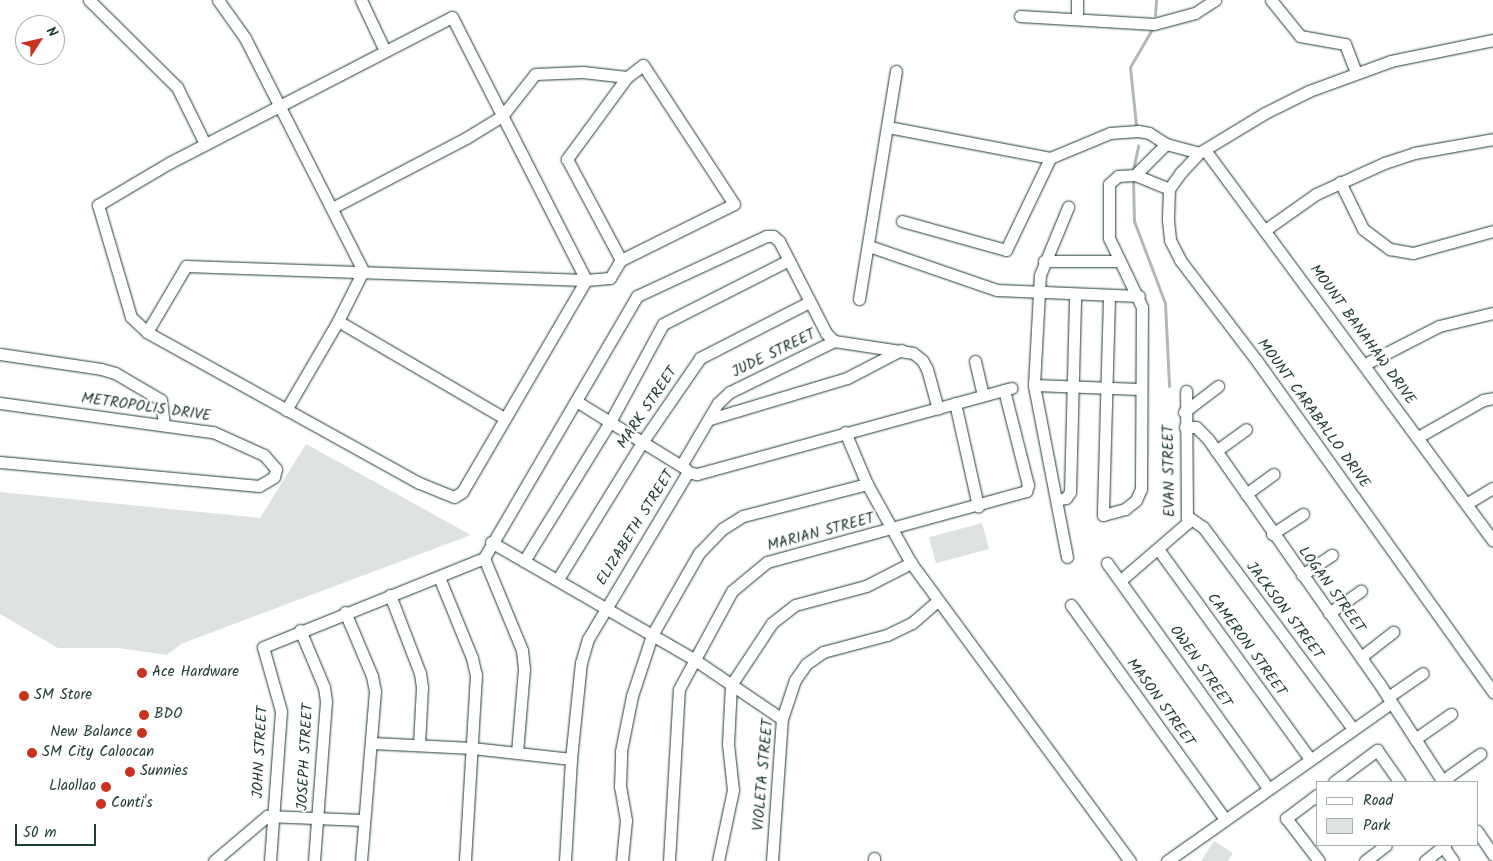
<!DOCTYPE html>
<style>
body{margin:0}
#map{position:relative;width:1493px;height:861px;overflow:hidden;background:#fff;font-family:Kalam,sans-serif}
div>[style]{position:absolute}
.green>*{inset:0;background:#dee3e2;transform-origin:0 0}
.stream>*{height:3px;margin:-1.5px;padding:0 1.5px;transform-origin:1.5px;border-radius:1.5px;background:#afbab7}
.roads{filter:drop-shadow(0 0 1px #1f3d34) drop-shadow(0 0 1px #1f3d34)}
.minor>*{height:11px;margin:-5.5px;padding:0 5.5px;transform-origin:5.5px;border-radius:5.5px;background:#fff}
.dots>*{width:14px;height:14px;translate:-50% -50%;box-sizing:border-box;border:2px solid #fff;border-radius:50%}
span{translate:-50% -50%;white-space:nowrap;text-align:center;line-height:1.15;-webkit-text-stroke:4px #fff;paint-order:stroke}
.street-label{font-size:15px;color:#1f3d34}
.poi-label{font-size:15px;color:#1f3d34}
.left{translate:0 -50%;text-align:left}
.right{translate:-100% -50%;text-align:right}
.legend{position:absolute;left:1316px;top:781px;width:162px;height:65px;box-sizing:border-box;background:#fff;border:1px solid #a5b1ae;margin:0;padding:6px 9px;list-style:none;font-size:15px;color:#1f3d34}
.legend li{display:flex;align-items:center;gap:10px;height:25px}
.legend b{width:25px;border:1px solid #a5b1ae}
.north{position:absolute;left:15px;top:15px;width:50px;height:50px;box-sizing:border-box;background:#fff;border:1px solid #a5b1ae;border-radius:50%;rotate:55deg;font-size:14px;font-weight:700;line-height:20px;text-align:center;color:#1f3d34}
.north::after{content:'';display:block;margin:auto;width:18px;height:22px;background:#c8321e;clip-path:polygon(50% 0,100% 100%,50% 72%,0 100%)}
.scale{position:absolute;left:15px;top:824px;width:81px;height:22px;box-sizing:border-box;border:2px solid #1f3d34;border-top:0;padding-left:6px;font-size:15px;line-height:18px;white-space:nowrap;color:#1f3d34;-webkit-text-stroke:4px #fff;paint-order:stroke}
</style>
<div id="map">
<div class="green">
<div style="clip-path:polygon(306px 444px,471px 535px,181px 644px,167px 655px,119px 648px,58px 648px,0 614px,0 492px,260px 518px)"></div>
<div style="left:982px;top:523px;width:27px;height:55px;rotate:75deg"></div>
<div style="clip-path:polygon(1214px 841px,1233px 853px,1228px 861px,1201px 861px)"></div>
</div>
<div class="stream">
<div style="left:1155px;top:15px;width:15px;rotate:-86deg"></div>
<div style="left:1136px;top:125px;width:58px;rotate:-95.9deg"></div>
<div style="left:1130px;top:67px;width:44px;rotate:-59.9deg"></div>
<div style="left:1133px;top:170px;width:25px;rotate:-78deg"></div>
<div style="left:1133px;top:178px;width:43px;rotate:88.7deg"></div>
<div style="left:1134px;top:221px;width:88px;rotate:69.3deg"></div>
<div style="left:1165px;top:303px;width:83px;rotate:87.2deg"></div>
</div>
<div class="roads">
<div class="minor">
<div style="left:89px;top:0;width:124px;rotate:44.7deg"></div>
<div style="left:177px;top:87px;width:64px;rotate:63.8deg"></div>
<div style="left:218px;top:0;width:47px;rotate:54.6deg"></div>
<div style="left:245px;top:38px;width:261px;rotate:63.1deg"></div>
<div style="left:363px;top:271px;width:56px;rotate:116.6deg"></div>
<div style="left:338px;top:321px;width:103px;rotate:120.3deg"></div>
<div style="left:361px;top:0;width:56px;rotate:64.8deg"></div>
<div style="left:1271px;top:0;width:46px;rotate:51.1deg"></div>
<div style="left:1300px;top:36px;width:46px;rotate:10.1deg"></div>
<div style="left:1345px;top:44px;width:30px;rotate:69deg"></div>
<div style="left:1020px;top:16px;width:134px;rotate:3.4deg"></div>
<div style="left:1154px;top:24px;width:42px;rotate:-15deg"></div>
<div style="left:1195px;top:13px;width:24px;rotate:-33deg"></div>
<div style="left:452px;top:17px;width:295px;rotate:63deg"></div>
<div style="left:586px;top:280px;width:246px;rotate:120.3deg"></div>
<div style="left:462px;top:492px;width:9px;rotate:148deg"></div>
<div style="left:454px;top:497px;width:38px;rotate:-158deg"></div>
<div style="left:419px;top:483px;width:311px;rotate:-151deg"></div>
<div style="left:147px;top:332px;width:22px;rotate:-137deg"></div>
<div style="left:131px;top:317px;width:117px;rotate:-106.4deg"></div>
<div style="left:98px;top:205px;width:82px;rotate:-30.6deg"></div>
<div style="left:169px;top:163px;width:318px;rotate:-27.3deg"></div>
<div style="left:1077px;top:18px;width:18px;rotate:-90deg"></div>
<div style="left:1493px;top:40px;width:104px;rotate:168.4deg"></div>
<div style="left:1391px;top:61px;width:87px;rotate:159.9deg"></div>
<div style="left:1309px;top:91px;width:49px;rotate:153.4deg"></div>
<div style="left:1265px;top:113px;width:77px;rotate:148.8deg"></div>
<div style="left:1199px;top:153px;width:26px;rotate:133deg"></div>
<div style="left:1181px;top:172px;width:21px;rotate:125deg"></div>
<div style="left:1169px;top:189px;width:31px;rotate:92deg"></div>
<div style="left:1168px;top:220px;width:20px;rotate:84deg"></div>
<div style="left:1170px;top:240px;width:22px;rotate:63deg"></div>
<div style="left:1180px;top:260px;width:127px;rotate:52.7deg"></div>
<div style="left:1257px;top:361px;width:407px;rotate:54.5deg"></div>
<div style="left:888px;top:127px;width:165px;rotate:10.8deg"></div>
<div style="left:1050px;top:158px;width:65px;rotate:-22.6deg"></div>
<div style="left:1110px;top:133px;width:28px;rotate:-4deg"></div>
<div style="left:1138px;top:131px;width:11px;rotate:10deg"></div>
<div style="left:1149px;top:133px;width:20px;rotate:33deg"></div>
<div style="left:1166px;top:144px;width:34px;rotate:15deg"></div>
<div style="left:1205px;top:150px;width:485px;rotate:53.6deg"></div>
<div style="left:1135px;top:175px;width:44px;rotate:-45deg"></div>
<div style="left:1340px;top:182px;width:52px;rotate:63.9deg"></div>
<div style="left:1363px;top:229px;width:34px;rotate:37deg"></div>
<div style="left:1390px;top:249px;width:23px;rotate:10deg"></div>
<div style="left:1413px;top:253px;width:83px;rotate:-15.4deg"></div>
<div style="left:332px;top:208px;width:151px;rotate:-27.6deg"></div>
<div style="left:466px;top:138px;width:42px;rotate:-31.4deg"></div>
<div style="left:502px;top:116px;width:53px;rotate:-51.8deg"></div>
<div style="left:535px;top:74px;width:48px;rotate:-2.4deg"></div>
<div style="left:583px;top:72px;width:44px;rotate:6.5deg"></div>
<div style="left:902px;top:221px;width:108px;rotate:15.6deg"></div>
<div style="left:1006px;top:250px;width:102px;rotate:-64.4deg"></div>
<div style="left:1265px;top:230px;width:62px;rotate:-35.2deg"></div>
<div style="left:1316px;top:194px;width:75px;rotate:-24.5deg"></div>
<div style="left:1384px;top:163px;width:32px;rotate:-18deg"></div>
<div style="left:1414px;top:153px;width:80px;rotate:-10deg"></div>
<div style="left:869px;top:246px;width:135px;rotate:19deg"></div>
<div style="left:997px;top:290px;width:142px;rotate:2.4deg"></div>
<div style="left:1044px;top:261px;width:74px"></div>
<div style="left:1109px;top:297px;width:218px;rotate:91.6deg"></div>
<div style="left:1103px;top:515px;width:23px;rotate:-15deg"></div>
<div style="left:1125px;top:509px;width:14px;rotate:-39deg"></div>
<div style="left:1136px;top:500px;width:12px;rotate:-66deg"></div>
<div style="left:1141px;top:489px;width:182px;rotate:-89.7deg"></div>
<div style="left:1142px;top:307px;width:76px;rotate:-115.6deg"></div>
<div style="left:1109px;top:238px;width:54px;rotate:-90deg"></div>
<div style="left:1109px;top:184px;width:12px;rotate:-42deg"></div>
<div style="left:1118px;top:176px;width:17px;rotate:-3deg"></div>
<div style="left:1135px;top:175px;width:37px;rotate:22deg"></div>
<div style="left:859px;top:299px;width:231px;rotate:-80.8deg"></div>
<div style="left:338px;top:321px;width:192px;rotate:30.3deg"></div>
<div style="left:147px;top:332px;width:77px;rotate:-59.4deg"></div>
<div style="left:186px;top:266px;width:400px;rotate:2deg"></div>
<div style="left:586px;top:280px;width:24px;rotate:-5deg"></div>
<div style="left:610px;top:278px;width:21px;rotate:-59deg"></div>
<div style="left:621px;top:260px;width:126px;rotate:-26.4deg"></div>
<div style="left:734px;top:204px;width:166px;rotate:-123.2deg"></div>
<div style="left:643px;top:65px;width:20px;rotate:143deg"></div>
<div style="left:627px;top:77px;width:102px;rotate:126.2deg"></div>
<div style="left:567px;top:159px;width:115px;rotate:61.9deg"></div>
<div style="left:0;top:354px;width:102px;rotate:8.4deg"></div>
<div style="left:101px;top:369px;width:15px;rotate:16deg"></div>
<div style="left:115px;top:373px;width:53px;rotate:30.4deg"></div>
<div style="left:161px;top:400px;width:24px;rotate:83deg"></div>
<div style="left:975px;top:361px;width:35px;rotate:77deg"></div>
<div style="left:1365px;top:364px;width:83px;rotate:-27.2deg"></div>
<div style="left:1439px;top:326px;width:56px;rotate:-13.5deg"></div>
<div style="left:1034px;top:385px;width:105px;rotate:2.2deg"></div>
<div style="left:576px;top:401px;width:129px;rotate:31.7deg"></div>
<div style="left:0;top:403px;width:215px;rotate:7.8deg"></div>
<div style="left:213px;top:432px;width:56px;rotate:24.3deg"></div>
<div style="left:264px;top:455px;width:18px;rotate:49deg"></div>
<div style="left:276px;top:469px;width:8px;rotate:104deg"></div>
<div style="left:274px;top:477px;width:17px;rotate:149deg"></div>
<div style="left:259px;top:486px;width:260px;rotate:-174.7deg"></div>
<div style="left:955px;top:403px;width:106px;rotate:77.4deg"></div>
<div style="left:1184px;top:412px;width:43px;rotate:-37.4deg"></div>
<div style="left:710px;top:419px;width:143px;rotate:-16.7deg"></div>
<div style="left:847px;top:378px;width:61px;rotate:-27.4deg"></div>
<div style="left:1185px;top:427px;width:11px"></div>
<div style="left:1196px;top:427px;width:17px;rotate:45deg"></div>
<div style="left:1208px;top:439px;width:298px;rotate:55deg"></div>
<div style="left:1379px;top:683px;width:118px;rotate:57.1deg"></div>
<div style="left:845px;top:432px;width:56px;rotate:67.1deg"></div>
<div style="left:867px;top:484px;width:90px;rotate:60.9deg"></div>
<div style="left:911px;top:563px;width:370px;rotate:53.7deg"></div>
<div style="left:1418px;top:437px;width:75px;rotate:-29.6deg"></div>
<div style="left:1483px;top:400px;width:10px;rotate:-11deg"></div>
<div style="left:1216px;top:451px;width:37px;rotate:-36deg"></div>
<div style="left:682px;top:464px;width:71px;rotate:-59.5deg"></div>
<div style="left:718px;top:403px;width:16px;rotate:-43deg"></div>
<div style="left:730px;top:392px;width:116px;rotate:-26.1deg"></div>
<div style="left:834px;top:341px;width:80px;rotate:8.6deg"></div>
<div style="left:913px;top:353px;width:11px;rotate:38deg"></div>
<div style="left:922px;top:360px;width:10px;rotate:61deg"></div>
<div style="left:927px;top:369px;width:41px;rotate:74.6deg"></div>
<div style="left:688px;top:472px;width:9px;rotate:13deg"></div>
<div style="left:697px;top:474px;width:326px;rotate:-15.3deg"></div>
<div style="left:1246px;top:494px;width:34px;rotate:-36deg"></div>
<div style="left:1057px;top:500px;width:9px;rotate:-13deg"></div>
<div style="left:1066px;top:498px;width:7px;rotate:-56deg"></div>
<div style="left:1070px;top:492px;width:197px;rotate:-88.5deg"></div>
<div style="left:1466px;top:504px;width:31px;rotate:-31deg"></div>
<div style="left:1187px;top:516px;width:19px;rotate:35deg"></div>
<div style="left:1203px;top:527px;width:252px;rotate:53.4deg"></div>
<div style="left:1272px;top:534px;width:37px;rotate:-33deg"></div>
<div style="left:491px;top:542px;width:236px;rotate:30deg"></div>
<div style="left:695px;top:660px;width:105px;rotate:34.1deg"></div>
<div style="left:1158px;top:549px;width:259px;rotate:54.1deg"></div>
<div style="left:1067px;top:557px;width:175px;rotate:-100.9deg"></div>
<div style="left:1034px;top:385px;width:110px;rotate:-86.9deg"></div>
<div style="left:1040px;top:275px;width:74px;rotate:-67.6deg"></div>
<div style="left:484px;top:558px;width:100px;rotate:67.6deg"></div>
<div style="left:522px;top:650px;width:19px;rotate:84deg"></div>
<div style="left:524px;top:669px;width:83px;rotate:94.8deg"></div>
<div style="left:524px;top:561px;width:163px;rotate:-58.3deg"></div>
<div style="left:610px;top:422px;width:111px;rotate:-61.6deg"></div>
<div style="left:663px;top:324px;width:141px;rotate:-26.9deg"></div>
<div style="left:1107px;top:563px;width:277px;rotate:54.4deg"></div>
<div style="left:1302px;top:575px;width:36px;rotate:-34deg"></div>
<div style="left:439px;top:577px;width:87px;rotate:67.8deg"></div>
<div style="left:472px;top:658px;width:17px;rotate:77deg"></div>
<div style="left:476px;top:675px;width:186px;rotate:93.4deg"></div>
<div style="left:558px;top:579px;width:162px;rotate:-58.4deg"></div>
<div style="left:643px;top:441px;width:101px;rotate:-55.5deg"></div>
<div style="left:700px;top:358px;width:123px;rotate:-27.2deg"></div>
<div style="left:1121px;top:580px;width:87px;rotate:-40.8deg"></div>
<div style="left:1187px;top:523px;width:132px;rotate:-90.4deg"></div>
<div style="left:390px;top:595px;width:84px;rotate:69deg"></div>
<div style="left:420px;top:673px;width:14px;rotate:82deg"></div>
<div style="left:422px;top:687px;width:58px;rotate:93deg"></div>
<div style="left:1071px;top:605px;width:262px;rotate:54.3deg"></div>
<div style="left:345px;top:612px;width:69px;rotate:67.1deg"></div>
<div style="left:372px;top:676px;width:15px;rotate:79deg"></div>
<div style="left:375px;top:691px;width:171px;rotate:94.7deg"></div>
<div style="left:1329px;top:613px;width:39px;rotate:-35deg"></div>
<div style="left:300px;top:630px;width:62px;rotate:67.2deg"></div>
<div style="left:324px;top:687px;width:14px;rotate:82deg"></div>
<div style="left:326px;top:701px;width:160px;rotate:94.3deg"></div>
<div style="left:1361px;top:657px;width:41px;rotate:-38deg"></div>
<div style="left:1388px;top:697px;width:42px;rotate:-34.4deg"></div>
<div style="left:1415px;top:739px;width:44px;rotate:-34.8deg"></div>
<div style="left:372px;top:743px;width:100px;rotate:2.9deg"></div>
<div style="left:472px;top:748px;width:100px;rotate:6.3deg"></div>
<div style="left:1442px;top:781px;width:47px;rotate:-35.4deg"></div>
<div style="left:1334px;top:782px;width:54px;rotate:-36.7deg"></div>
<div style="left:1377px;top:750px;width:39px;rotate:55deg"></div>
<div style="left:1317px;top:795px;width:39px;rotate:143deg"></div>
<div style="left:1286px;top:818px;width:54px;rotate:52.5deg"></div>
<div style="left:1477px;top:831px;width:29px;rotate:56deg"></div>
<div style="left:1442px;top:845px;width:19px;rotate:55deg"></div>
<div style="left:214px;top:861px;width:70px;rotate:-40.3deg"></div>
<div style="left:267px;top:816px;width:96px;rotate:2.4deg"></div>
<div style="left:270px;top:861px;width:150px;rotate:-85.8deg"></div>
<div style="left:281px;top:711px;width:66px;rotate:-105.7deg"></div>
<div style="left:263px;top:647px;width:238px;rotate:-21.9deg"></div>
<div style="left:484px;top:558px;width:303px;rotate:-59.7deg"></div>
<div style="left:637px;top:296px;width:142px;rotate:-24.9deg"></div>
<div style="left:766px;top:236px;width:7px"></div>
<div style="left:773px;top:236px;width:8px;rotate:40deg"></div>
<div style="left:779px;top:241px;width:103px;rotate:62.9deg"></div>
<div style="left:826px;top:333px;width:11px;rotate:45deg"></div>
<div style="left:565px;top:861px;width:102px;rotate:-86.6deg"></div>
<div style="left:571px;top:759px;width:97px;rotate:-84.1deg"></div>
<div style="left:581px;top:663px;width:25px;rotate:-74deg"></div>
<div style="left:588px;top:639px;width:195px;rotate:-59.1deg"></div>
<div style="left:622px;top:861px;width:41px;rotate:-84.4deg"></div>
<div style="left:626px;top:820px;width:34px;rotate:-100deg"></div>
<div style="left:620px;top:787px;width:36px;rotate:-88deg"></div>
<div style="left:621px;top:751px;width:56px;rotate:-78.7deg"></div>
<div style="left:632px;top:696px;width:64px;rotate:-71.8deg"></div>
<div style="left:652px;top:635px;width:95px;rotate:-60.2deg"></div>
<div style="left:699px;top:553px;width:33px;rotate:-46deg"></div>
<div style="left:722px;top:529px;width:25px;rotate:-32deg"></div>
<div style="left:743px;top:516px;width:128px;rotate:-14.5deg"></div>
<div style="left:669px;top:861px;width:172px;rotate:-86.7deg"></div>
<div style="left:679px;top:689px;width:111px;rotate:-61.6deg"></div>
<div style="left:732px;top:591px;width:45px;rotate:-39.6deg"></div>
<div style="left:767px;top:562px;width:269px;rotate:-15.3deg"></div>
<div style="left:1026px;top:491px;width:6px;rotate:-72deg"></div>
<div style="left:1028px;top:485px;width:98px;rotate:-104.2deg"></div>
<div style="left:718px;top:861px;width:73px;rotate:-78.1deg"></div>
<div style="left:733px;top:790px;width:46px;rotate:-96.2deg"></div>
<div style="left:728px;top:744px;width:59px;rotate:-87.1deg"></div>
<div style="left:731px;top:685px;width:74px;rotate:-56.5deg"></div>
<div style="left:772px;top:623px;width:29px;rotate:-38deg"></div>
<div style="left:795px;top:605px;width:73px;rotate:-15deg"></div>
<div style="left:866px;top:586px;width:51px;rotate:-27.1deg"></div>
<div style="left:772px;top:861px;width:142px;rotate:-86deg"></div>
<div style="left:782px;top:719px;width:41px;rotate:-71.6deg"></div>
<div style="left:795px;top:680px;width:19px;rotate:-55deg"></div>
<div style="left:806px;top:664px;width:21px;rotate:-35deg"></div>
<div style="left:823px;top:652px;width:66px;rotate:-14.9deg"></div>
<div style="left:887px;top:635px;width:28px;rotate:-26deg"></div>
<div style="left:912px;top:623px;width:33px;rotate:-41deg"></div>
<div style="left:874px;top:861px;width:3px;rotate:-90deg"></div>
<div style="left:1167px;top:861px;width:274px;rotate:-35.2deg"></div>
<div style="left:1365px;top:861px;width:26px;rotate:-37deg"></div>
<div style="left:1425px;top:861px;width:26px;rotate:-39deg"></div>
</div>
</div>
<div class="dots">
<div style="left:142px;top:673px;background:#c8321e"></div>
<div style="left:24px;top:696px;background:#c8321e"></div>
<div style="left:144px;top:715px;background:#c8321e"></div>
<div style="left:142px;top:733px;background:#c8321e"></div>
<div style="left:32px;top:753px;background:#c8321e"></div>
<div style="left:130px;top:772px;background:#c8321e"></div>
<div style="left:106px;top:787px;background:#c8321e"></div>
<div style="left:101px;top:804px;background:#c8321e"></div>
</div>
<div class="street-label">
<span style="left:1362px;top:335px;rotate:54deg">MOUNT BANAHAW DRIVE</span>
<span style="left:774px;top:354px;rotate:-26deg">JUDE STREET</span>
<span style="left:146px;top:408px;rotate:8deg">METROPOLIS DRIVE</span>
<span style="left:648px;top:408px;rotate:-56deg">MARK STREET</span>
<span style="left:1313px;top:414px;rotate:54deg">MOUNT CARABALLO DRIVE</span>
<span style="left:1170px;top:471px;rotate:-91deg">EVAN STREET</span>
<span style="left:636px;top:528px;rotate:-58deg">ELIZABETH STREET</span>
<span style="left:821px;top:533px;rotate:-15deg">MARIAN STREET</span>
<span style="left:1331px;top:590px;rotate:54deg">LOGAN STREET</span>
<span style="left:1284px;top:611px;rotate:53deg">JACKSON STREET</span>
<span style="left:1246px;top:645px;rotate:54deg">CAMERON STREET</span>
<span style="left:1200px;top:667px;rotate:55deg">OWEN STREET</span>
<span style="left:1160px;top:703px;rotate:54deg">MASON STREET</span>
<span style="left:261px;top:752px;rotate:-87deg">JOHN STREET</span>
<span style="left:306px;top:757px;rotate:-87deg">JOSEPH STREET</span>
<span style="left:764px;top:775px;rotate:-85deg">VIOLETA STREET</span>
</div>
<div class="poi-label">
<span class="left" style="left:152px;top:673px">Ace Hardware</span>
<span class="left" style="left:34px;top:696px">SM Store</span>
<span class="left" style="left:154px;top:715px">BDO</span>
<span class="right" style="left:132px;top:733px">New Balance</span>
<span class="left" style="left:42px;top:753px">SM City Caloocan</span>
<span class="left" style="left:140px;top:772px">Sunnies</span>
<span class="right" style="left:96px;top:787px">Llaollao</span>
<span class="left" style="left:111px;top:804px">Conti's</span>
</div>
<ul class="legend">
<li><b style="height:6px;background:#fff"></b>Road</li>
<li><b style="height:14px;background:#dee3e2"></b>Park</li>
</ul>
<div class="north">N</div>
<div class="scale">50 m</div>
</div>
